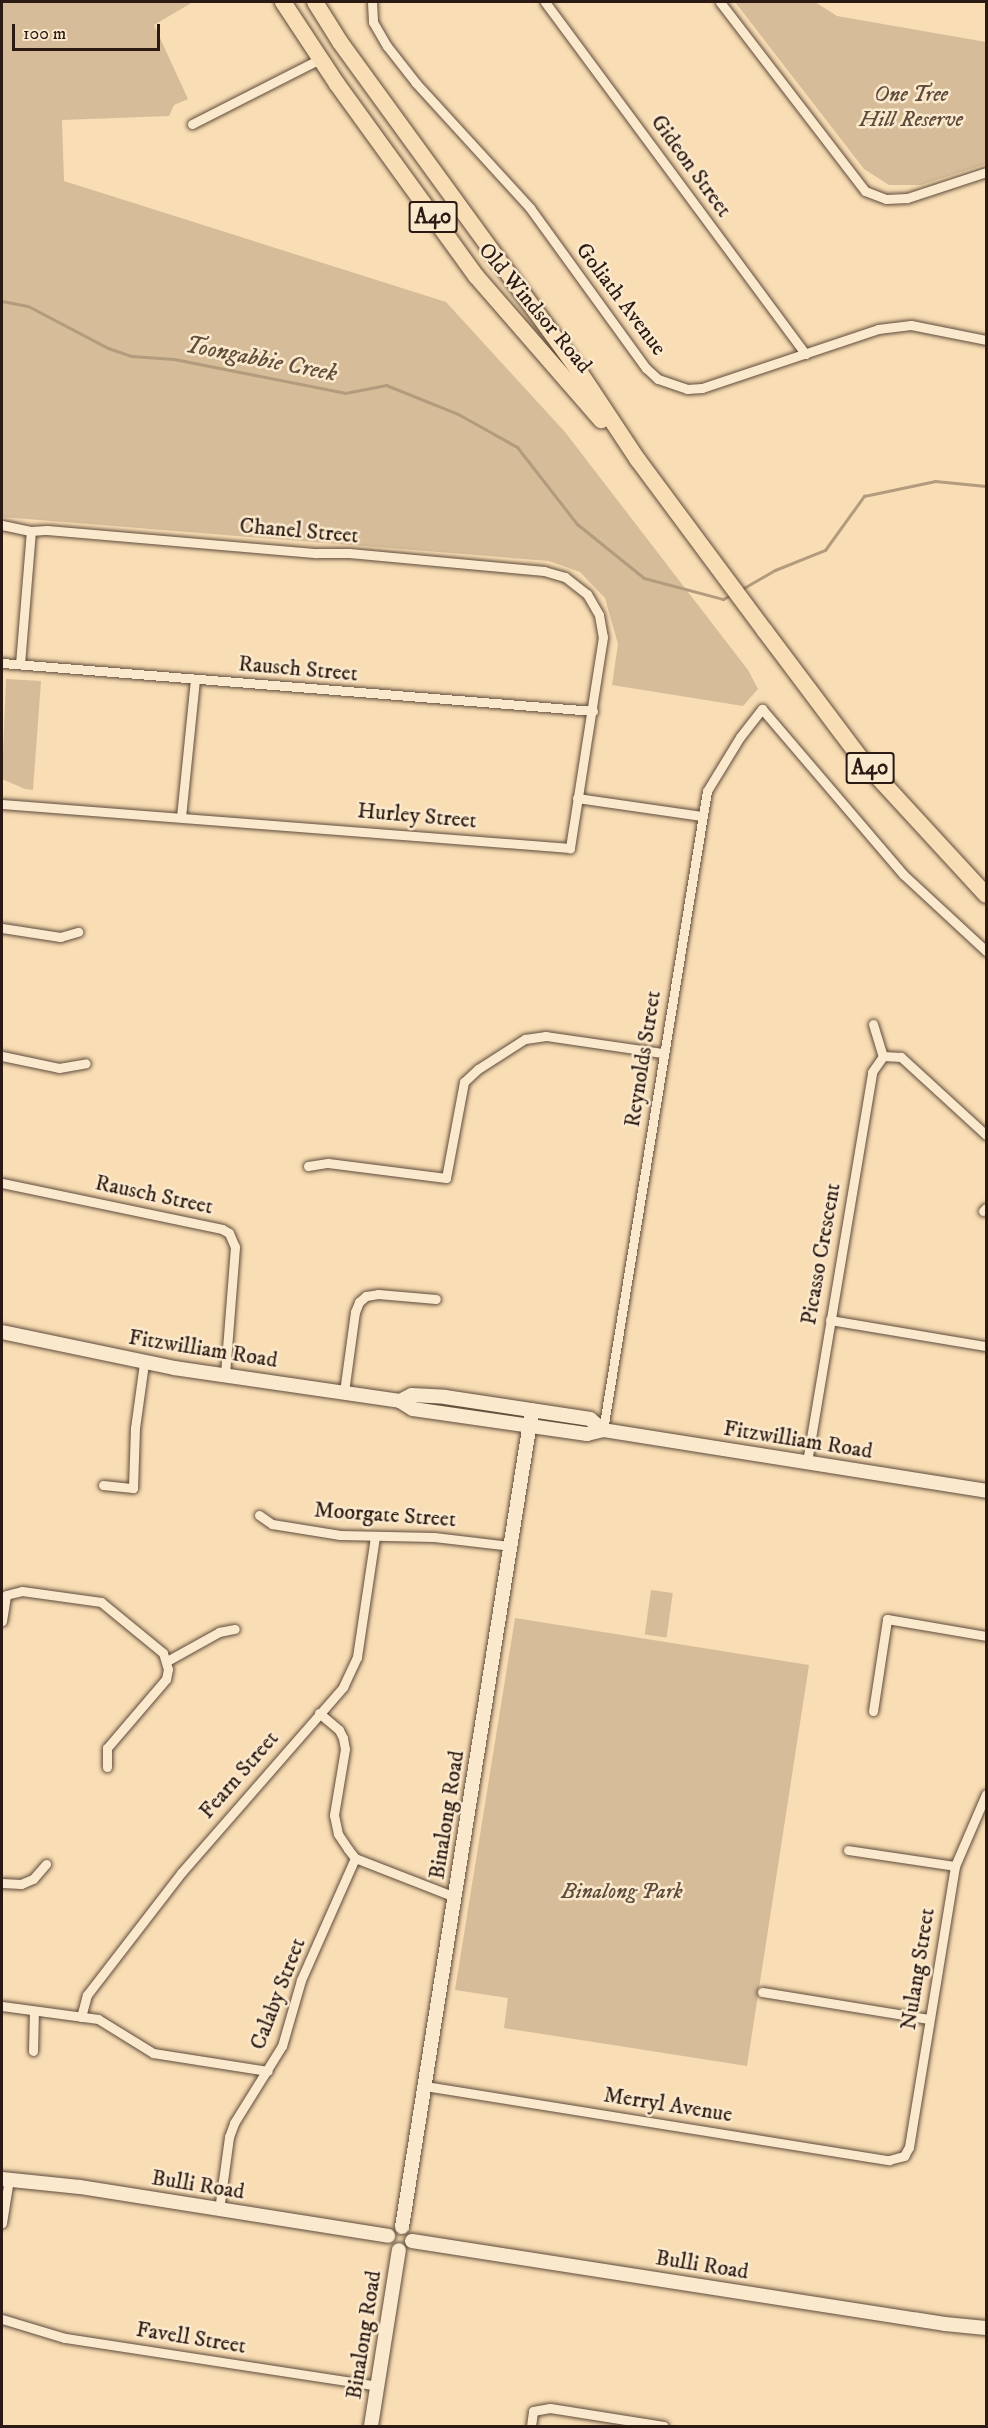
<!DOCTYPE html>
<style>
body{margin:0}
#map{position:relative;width:988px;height:2428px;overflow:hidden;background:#f9ddb4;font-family:"IM FELL DW Pica",serif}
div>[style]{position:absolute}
.green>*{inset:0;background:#d6bc99;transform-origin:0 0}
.stream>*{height:3px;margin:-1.5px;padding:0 1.5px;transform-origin:1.5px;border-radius:1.5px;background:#b39b7d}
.roads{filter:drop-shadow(0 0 2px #5e4b3b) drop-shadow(0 0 2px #5e4b3b)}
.street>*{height:9px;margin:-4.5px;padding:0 4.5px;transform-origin:4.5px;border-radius:4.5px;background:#fbe9ce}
.secondary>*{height:14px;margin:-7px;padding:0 7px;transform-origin:7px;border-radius:7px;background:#fbe9ce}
.highway>*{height:16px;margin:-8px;padding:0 8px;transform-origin:8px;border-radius:8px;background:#f9ddb4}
span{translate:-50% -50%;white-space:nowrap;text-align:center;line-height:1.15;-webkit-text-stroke:5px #fbe9ce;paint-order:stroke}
.shield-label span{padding:2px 4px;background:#fbe9ce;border:2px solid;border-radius:4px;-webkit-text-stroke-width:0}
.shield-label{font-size:21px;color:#2b1a13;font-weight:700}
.park-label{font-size:22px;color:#5e4b3b;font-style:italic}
.street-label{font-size:22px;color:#2b1a13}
.water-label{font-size:24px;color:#614e3d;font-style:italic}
.frame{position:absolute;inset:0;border:3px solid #2b1a13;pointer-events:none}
.scale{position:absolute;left:12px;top:24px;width:148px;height:27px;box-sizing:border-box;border:3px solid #2b1a13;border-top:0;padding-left:8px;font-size:18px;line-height:21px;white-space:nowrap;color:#2b1a13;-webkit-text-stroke:4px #fbe9ce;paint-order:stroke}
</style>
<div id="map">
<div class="green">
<div style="clip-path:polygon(2px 2px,193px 2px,154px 25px,188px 99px,174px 105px,169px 116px,62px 120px,64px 181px,446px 302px,565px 432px,748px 670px,758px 689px,743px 706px,612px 685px,618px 644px,605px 598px,580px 572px,549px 561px,2px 517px)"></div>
<div style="clip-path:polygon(735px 2px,815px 2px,837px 16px,986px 42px,986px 164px,921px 185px,889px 185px,864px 169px)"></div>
<div style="clip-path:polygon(6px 679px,41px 681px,33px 790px,25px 789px,2px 779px)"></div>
<div style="left:651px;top:1590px;width:22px;height:45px;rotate:8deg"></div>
<div style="clip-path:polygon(515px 1618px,809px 1665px,747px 2066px,504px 2028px,508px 1998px,455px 1990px)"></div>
</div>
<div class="stream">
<div style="left:2px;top:301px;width:26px;rotate:11deg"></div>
<div style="left:28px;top:306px;width:90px;rotate:27.7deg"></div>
<div style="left:108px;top:348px;width:24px;rotate:19deg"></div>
<div style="left:131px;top:356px;width:43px;rotate:4deg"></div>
<div style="left:174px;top:359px;width:174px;rotate:11.2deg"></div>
<div style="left:345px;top:393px;width:42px;rotate:-11deg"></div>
<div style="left:386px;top:385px;width:78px;rotate:21.9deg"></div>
<div style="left:458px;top:414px;width:68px;rotate:29.2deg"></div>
<div style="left:517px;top:447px;width:98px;rotate:52.1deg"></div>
<div style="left:577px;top:524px;width:86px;rotate:38.9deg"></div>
<div style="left:644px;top:578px;width:82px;rotate:14.9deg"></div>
<div style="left:723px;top:599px;width:9px;rotate:-27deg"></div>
<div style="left:742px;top:589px;width:38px;rotate:-30deg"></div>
<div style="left:775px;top:570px;width:54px;rotate:-21.8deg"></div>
<div style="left:825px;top:550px;width:67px;rotate:-54.2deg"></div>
<div style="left:864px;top:496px;width:73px;rotate:-11.9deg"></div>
<div style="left:935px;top:481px;width:51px;rotate:5.6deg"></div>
</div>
<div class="roads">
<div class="street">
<div style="left:372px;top:2px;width:20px;rotate:87deg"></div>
<div style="left:373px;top:22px;width:28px;rotate:60deg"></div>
<div style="left:387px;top:46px;width:47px;rotate:51.9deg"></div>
<div style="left:416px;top:83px;width:169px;rotate:47.6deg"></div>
<div style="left:530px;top:208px;width:198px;rotate:54.1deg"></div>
<div style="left:646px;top:368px;width:16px;rotate:43deg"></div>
<div style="left:658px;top:379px;width:31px;rotate:19deg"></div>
<div style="left:687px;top:389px;width:15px;rotate:-4deg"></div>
<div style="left:702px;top:388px;width:186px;rotate:-18.5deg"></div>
<div style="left:878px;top:329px;width:33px;rotate:-7deg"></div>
<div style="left:911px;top:325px;width:76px;rotate:11.3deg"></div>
<div style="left:545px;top:2px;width:438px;rotate:53.5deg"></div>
<div style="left:720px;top:2px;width:238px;rotate:52.5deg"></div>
<div style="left:865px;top:191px;width:22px;rotate:21deg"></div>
<div style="left:886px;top:199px;width:21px;rotate:-3deg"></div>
<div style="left:907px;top:198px;width:83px;rotate:-18.2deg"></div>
<div style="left:192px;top:124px;width:144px;rotate:-26.9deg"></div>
<div style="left:2px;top:525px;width:30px;rotate:12deg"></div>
<div style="left:31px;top:531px;width:16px;rotate:-4deg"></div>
<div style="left:47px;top:530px;width:271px;rotate:4.9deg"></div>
<div style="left:317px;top:553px;width:32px"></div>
<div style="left:349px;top:553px;width:196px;rotate:5.3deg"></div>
<div style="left:544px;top:571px;width:22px;rotate:16deg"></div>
<div style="left:565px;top:577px;width:28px;rotate:38deg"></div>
<div style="left:587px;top:594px;width:24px;rotate:60deg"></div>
<div style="left:599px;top:615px;width:22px;rotate:80deg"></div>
<div style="left:603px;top:637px;width:214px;rotate:98.9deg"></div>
<div style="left:570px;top:848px;width:570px;rotate:-175.57deg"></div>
<div style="left:2px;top:663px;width:593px;rotate:4.64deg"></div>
<div style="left:20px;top:664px;width:133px;rotate:-85.3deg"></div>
<div style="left:577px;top:798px;width:126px;rotate:8.2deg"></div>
<div style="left:181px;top:817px;width:138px;rotate:-84.2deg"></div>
<div style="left:2px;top:928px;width:59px;rotate:8.8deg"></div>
<div style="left:60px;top:937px;width:19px;rotate:-16deg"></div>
<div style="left:873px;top:1024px;width:34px;rotate:73deg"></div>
<div style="left:2px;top:1056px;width:58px;rotate:11.9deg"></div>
<div style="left:59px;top:1068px;width:27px;rotate:-10deg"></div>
<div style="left:308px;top:1166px;width:20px;rotate:-9deg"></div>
<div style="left:328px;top:1163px;width:119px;rotate:7.2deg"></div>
<div style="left:446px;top:1178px;width:98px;rotate:-79.4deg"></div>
<div style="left:464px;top:1082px;width:19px;rotate:-43deg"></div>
<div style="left:478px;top:1069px;width:56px;rotate:-32.6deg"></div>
<div style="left:525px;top:1039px;width:21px;rotate:-8deg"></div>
<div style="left:546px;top:1036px;width:118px;rotate:8.3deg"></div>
<div style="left:2px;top:1183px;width:225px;rotate:11.8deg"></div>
<div style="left:222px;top:1229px;width:8px;rotate:30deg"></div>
<div style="left:229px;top:1233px;width:15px;rotate:67deg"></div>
<div style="left:235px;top:1247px;width:127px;rotate:94.5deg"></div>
<div style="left:983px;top:1211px;width:4px;rotate:-45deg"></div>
<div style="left:830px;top:1320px;width:158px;rotate:9.5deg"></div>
<div style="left:344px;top:1392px;width:81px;rotate:-82.2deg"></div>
<div style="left:355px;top:1312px;width:11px;rotate:-68deg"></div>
<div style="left:359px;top:1302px;width:9px;rotate:-41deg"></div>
<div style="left:366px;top:1296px;width:12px;rotate:-9deg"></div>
<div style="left:378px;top:1294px;width:58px;rotate:4.9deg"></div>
<div style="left:603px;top:1430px;width:647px;rotate:-80.76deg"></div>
<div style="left:707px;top:791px;width:63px;rotate:-58.6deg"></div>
<div style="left:740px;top:737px;width:36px;rotate:-52deg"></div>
<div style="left:762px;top:709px;width:218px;rotate:49.5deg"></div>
<div style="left:904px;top:875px;width:112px;rotate:42.8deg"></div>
<div style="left:807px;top:1462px;width:395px;rotate:-80.5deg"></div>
<div style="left:872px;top:1072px;width:19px;rotate:-55deg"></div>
<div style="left:883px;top:1056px;width:18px;rotate:3deg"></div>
<div style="left:901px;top:1057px;width:115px;rotate:42.5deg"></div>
<div style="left:103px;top:1485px;width:30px;rotate:6deg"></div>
<div style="left:133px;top:1488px;width:60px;rotate:-88.1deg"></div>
<div style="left:135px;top:1428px;width:66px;rotate:-82.1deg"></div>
<div style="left:259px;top:1515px;width:16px;rotate:35deg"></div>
<div style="left:272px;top:1524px;width:69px;rotate:9.2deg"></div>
<div style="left:340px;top:1535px;width:94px;rotate:1.2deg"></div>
<div style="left:434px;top:1537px;width:78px;rotate:6.7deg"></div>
<div style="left:2px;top:1621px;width:26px;rotate:-81deg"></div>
<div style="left:6px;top:1595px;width:16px;rotate:-14deg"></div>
<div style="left:22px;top:1591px;width:80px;rotate:7.9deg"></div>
<div style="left:101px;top:1602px;width:80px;rotate:39.4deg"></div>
<div style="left:163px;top:1653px;width:17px;rotate:73deg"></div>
<div style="left:168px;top:1669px;width:10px;rotate:101deg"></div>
<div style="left:166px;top:1679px;width:91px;rotate:130.5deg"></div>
<div style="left:107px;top:1748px;width:19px;rotate:90deg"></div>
<div style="left:167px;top:1661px;width:60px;rotate:-29.1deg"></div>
<div style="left:219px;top:1632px;width:16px;rotate:-11deg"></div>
<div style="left:873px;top:1711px;width:93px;rotate:-81.3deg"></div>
<div style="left:887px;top:1619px;width:100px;rotate:9.7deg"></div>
<div style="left:319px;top:1713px;width:26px;rotate:40deg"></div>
<div style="left:339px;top:1730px;width:9px;rotate:63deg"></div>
<div style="left:343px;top:1738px;width:11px;rotate:80deg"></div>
<div style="left:345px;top:1749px;width:67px;rotate:99.5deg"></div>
<div style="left:334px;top:1815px;width:19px;rotate:78deg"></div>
<div style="left:338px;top:1834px;width:18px;rotate:56deg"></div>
<div style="left:348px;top:1849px;width:11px;rotate:52deg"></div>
<div style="left:355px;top:1858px;width:107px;rotate:21.3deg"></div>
<div style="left:848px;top:1850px;width:108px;rotate:8.5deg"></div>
<div style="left:2px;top:1883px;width:19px;rotate:3deg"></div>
<div style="left:21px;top:1884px;width:13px;rotate:-23deg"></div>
<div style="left:33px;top:1879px;width:20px;rotate:-49deg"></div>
<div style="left:762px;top:1992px;width:169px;rotate:9.2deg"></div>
<div style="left:2px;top:2006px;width:97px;rotate:7.7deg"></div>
<div style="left:98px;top:2019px;width:65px;rotate:31.7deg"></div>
<div style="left:153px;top:2053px;width:116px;rotate:8.9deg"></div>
<div style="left:81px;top:2017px;width:23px;rotate:-75deg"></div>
<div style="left:87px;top:1995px;width:154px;rotate:-52.4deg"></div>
<div style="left:181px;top:1873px;width:247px;rotate:-48.9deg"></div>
<div style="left:343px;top:1687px;width:33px;rotate:-65deg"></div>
<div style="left:357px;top:1657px;width:121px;rotate:-81.5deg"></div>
<div style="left:33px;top:2051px;width:40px;rotate:-88.6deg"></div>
<div style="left:425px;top:2086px;width:470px;rotate:9.1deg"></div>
<div style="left:889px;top:2160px;width:16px;rotate:-15deg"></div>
<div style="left:904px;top:2156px;width:10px;rotate:-61deg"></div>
<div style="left:909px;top:2147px;width:285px;rotate:-80.7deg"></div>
<div style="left:955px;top:1866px;width:78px;rotate:-66.7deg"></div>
<div style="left:219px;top:2210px;width:74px;rotate:-82.2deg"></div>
<div style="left:229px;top:2137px;width:15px;rotate:-70deg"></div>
<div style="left:234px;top:2123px;width:91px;rotate:-58.1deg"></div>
<div style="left:282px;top:2046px;width:69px;rotate:-73.9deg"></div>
<div style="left:301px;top:1980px;width:133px;rotate:-66.1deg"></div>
<div style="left:2px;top:2223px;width:45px;rotate:-81deg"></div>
<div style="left:2px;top:2319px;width:66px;rotate:16.8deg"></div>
<div style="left:65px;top:2338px;width:317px;rotate:8.7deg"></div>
<div style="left:531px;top:2426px;width:15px;rotate:-82deg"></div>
<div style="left:533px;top:2411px;width:17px;rotate:-10deg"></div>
<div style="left:550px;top:2408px;width:115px;rotate:9deg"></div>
</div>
<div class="secondary">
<div style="left:2px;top:1332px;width:176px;rotate:11.8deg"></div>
<div style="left:174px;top:1368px;width:228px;rotate:8.3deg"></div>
<div style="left:400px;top:1401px;width:15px;rotate:32deg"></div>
<div style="left:413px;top:1409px;width:176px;rotate:8.2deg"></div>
<div style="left:587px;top:1434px;width:16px;rotate:-14deg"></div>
<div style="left:603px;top:1430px;width:388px;rotate:9deg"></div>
<div style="left:400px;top:1401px;width:13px;rotate:-27deg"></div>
<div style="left:412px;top:1395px;width:33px;rotate:3deg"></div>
<div style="left:445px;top:1397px;width:147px;rotate:8.6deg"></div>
<div style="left:590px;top:1419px;width:17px;rotate:40deg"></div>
<div style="left:2px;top:2179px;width:78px;rotate:5.9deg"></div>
<div style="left:80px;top:2187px;width:312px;rotate:9deg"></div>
<div style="left:402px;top:2227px;width:827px;rotate:-80.96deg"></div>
<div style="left:412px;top:2241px;width:539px;rotate:8.85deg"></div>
<div style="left:945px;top:2324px;width:41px;rotate:5.6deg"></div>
<div style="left:371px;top:2426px;width:178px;rotate:-81deg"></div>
</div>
<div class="highway">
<div style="left:283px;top:2px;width:98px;rotate:56.6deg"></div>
<div style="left:337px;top:84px;width:237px;rotate:54.1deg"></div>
<div style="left:476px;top:276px;width:191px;rotate:49deg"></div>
<div style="left:315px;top:2px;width:47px;rotate:58deg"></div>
<div style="left:340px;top:42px;width:407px;rotate:54deg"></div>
<div style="left:579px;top:371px;width:107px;rotate:56.5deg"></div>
<div style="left:638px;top:460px;width:213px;rotate:53.4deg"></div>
<div style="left:765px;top:631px;width:161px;rotate:53.1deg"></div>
<div style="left:862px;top:760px;width:183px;rotate:47.4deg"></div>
</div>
</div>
<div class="shield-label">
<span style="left:433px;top:217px">A40</span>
<span style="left:870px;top:768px">A40</span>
</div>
<div class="park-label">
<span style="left:911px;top:107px">One Tree<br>Hill Reserve</span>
<span style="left:622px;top:1892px">Binalong Park</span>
</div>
<div class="street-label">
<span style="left:691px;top:166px;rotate:54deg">Gideon Street</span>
<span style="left:621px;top:299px;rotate:53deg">Goliath Avenue</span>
<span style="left:535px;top:308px;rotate:50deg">Old Windsor Road</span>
<span style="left:299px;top:531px;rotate:5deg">Chanel Street</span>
<span style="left:298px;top:669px;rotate:5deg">Rausch Street</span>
<span style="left:417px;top:816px;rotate:5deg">Hurley Street</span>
<span style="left:643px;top:1059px;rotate:-81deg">Reynolds Street</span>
<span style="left:154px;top:1195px;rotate:12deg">Rausch Street</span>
<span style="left:821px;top:1254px;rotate:-80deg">Picasso Crescent</span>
<span style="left:203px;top:1349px;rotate:9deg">Fitzwilliam Road</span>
<span style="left:798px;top:1440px;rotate:9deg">Fitzwilliam Road</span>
<span style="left:385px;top:1515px;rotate:4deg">Moorgate Street</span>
<span style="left:239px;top:1775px;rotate:-49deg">Fearn Street</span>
<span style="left:447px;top:1815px;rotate:-81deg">Binalong Road</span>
<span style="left:918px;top:1969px;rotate:-81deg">Nulang Street</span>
<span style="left:278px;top:1994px;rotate:-69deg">Calaby Street</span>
<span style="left:668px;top:2105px;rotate:9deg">Merryl Avenue</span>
<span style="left:198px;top:2185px;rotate:9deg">Bulli Road</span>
<span style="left:702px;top:2265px;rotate:9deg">Bulli Road</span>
<span style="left:364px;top:2335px;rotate:-81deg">Binalong Road</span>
<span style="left:191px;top:2338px;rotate:9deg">Favell Street</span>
</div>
<div class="water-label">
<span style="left:261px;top:360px;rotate:11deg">Toongabbie Creek</span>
</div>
<div class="frame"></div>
<div class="scale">100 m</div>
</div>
